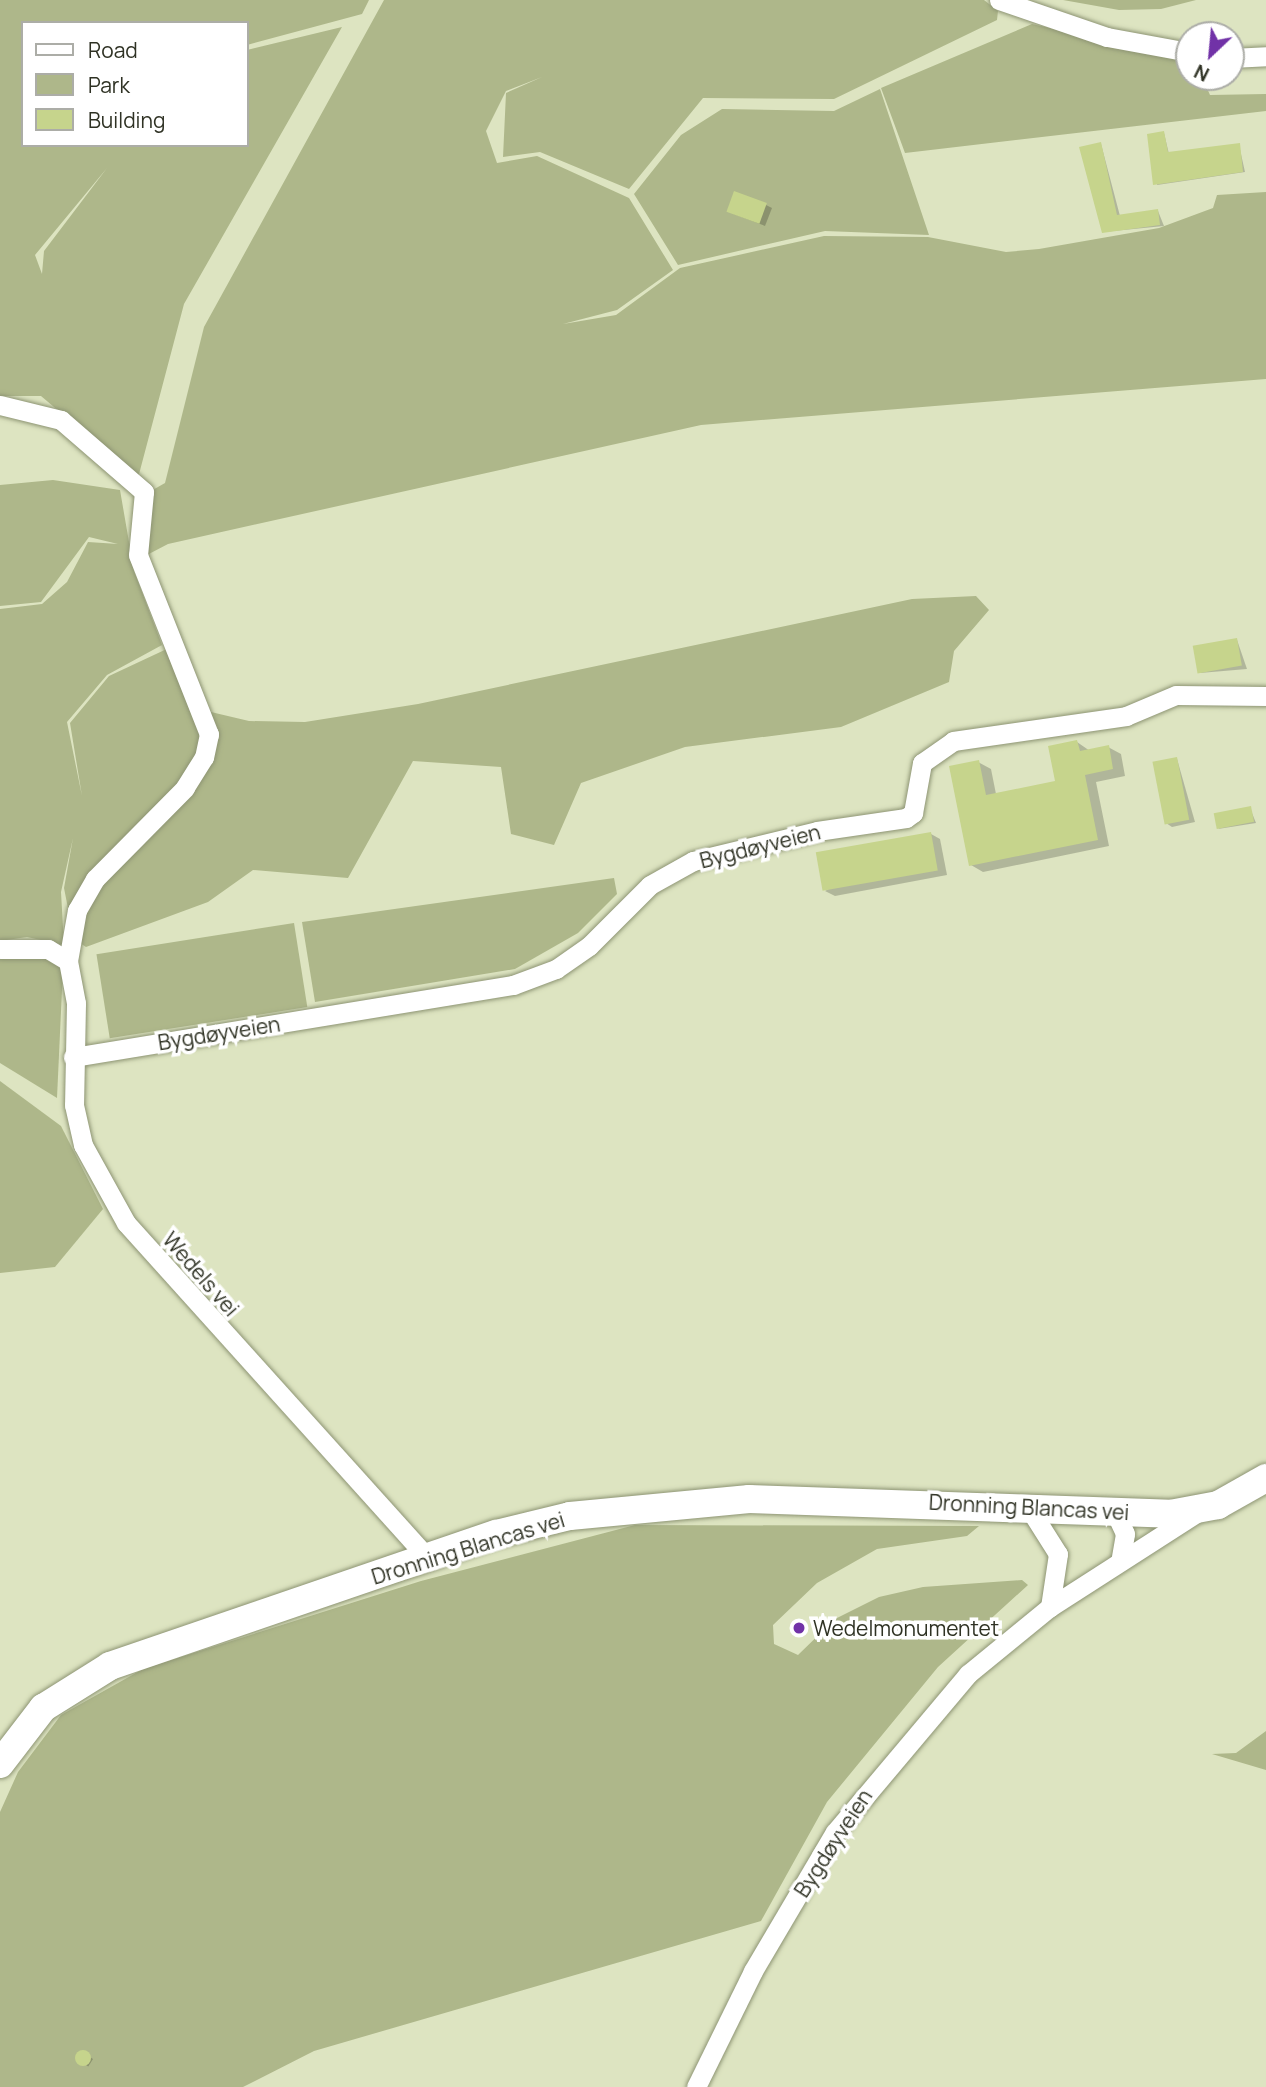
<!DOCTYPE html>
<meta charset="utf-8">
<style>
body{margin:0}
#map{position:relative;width:1266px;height:2087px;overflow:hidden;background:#dde4c1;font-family:Manrope,sans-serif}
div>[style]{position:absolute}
.green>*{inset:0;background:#aeb78a;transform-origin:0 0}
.shadow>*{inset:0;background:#0003;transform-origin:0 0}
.building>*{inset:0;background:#c6d48c;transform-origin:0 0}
.round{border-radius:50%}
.roads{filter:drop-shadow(0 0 2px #8d9473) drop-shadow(0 0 2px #8d9473)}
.street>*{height:19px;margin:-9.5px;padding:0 9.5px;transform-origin:9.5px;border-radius:9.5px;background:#fff}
.secondary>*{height:28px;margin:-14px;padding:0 14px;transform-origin:14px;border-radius:14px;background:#fff}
.dots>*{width:19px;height:19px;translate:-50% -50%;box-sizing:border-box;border:4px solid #fff;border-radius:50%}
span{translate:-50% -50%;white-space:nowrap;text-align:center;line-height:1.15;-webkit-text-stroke:7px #fff;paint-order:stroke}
.street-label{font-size:21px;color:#2f3224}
.poi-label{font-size:21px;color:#2f3224}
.left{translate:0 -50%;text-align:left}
.legend{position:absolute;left:21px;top:21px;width:228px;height:126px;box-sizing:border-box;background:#fff;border:2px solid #acada7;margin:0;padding:9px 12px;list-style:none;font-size:21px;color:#2f3224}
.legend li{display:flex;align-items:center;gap:14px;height:35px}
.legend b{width:35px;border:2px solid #acada7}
.north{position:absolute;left:1175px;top:21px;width:70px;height:70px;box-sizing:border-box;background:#fff;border:2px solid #acada7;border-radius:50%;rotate:206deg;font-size:19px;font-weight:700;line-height:28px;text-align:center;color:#2f3224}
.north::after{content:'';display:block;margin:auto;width:24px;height:32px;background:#7132a7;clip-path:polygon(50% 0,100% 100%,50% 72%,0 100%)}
</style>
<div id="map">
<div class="green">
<div style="clip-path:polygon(evenodd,0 0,369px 0,362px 14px,247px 45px,247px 23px,23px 23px,23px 145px,247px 145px,247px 50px,342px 27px,184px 304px,138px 478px,41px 396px,0 396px,0 0,107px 168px,44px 251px,42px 274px,35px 255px,107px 168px)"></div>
<div style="clip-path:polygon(384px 0,984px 0,998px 11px,997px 20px,834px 99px,703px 98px,629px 189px,540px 152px,503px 157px,506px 93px,542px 77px,506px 91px,486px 131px,497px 163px,537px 156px,629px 198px,673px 270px,617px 310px,563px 324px,616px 315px,680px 268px,824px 236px,928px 237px,1006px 252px,1039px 249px,1159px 228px,1213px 208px,1217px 195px,1266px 192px,1266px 379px,701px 425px,168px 544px,145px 556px,151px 491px,165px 483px,204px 327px)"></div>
<div style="clip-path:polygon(1063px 0,1196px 0,1161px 9px,1119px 10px)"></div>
<div style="clip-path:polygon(1032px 24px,1189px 59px,1189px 77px,1202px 77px,1210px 95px,1266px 94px,1266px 111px,905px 153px,881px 88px)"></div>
<div style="clip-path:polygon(880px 89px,929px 235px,825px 231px,678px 265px,634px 194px,681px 135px,722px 109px,834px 111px)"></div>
<div style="clip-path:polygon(53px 480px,120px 490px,134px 571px,162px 645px,107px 675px,67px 722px,82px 796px,70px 723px,109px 676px,171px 647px,194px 708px,249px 721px,305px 722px,418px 704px,912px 599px,976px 596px,989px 610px,954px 651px,949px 682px,841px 727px,685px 747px,581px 783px,554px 845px,511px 834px,501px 767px,413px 761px,348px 878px,253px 870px,208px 902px,86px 947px,74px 939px,64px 888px,73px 838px,61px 892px,64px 945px,27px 937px,0 941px,0 609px,42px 604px,67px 582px,88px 542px,118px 544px,89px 537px,41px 602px,0 606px,0 485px)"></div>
<div style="clip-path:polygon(614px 878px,617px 894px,578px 933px,515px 969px,315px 1002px,302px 922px)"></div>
<div style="left:294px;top:923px;width:85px;height:200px;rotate:81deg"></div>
<div style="clip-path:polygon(0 958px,52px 958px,63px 968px,57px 1098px,0 1063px)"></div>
<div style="clip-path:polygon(0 1081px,61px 1126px,103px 1209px,55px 1267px,0 1273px)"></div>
<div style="clip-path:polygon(635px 1525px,979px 1526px,967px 1536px,877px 1549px,817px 1583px,773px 1625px,774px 1644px,798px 1655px,835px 1619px,879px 1597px,923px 1587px,1022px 1580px,1028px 1585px,938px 1667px,827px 1802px,761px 1921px,314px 2051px,243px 2087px,0 2087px,0 1812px,18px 1772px,61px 1715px,143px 1669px,421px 1581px)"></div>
<div style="clip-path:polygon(1266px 1731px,1266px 1770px,1212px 1754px,1236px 1753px)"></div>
</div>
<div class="shadow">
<div style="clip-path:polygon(1164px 133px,1169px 154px,1239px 145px,1245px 172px,1157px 185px)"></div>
<div style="clip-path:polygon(1101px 144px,1120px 216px,1158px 211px,1164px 226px,1103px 232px)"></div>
<div style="clip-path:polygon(766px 205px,772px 208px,765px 226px,734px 214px)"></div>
<div style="clip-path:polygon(1237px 640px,1247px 669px,1200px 673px)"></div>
<div style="clip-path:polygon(1077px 742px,1090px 751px,1108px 747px,1121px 754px,1125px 776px,1096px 782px,1109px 846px,983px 872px,971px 865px,978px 762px,991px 769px,996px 794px,1057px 782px)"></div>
<div style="clip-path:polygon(1177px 759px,1195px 822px,1172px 827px,1166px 823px)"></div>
<div style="clip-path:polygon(1250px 808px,1256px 823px,1218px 829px)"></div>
<div style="clip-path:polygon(931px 834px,940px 839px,947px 875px,835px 896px,825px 891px)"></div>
<div style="left:82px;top:2052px;width:13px;height:9px;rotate:32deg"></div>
</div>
<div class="building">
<div style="clip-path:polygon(1164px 131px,1168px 152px,1240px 143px,1243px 172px,1153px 185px,1147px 134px)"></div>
<div style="clip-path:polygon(1101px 142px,1117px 215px,1158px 209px,1160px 225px,1102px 233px,1079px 147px)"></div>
<div style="left:734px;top:191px;width:35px;height:22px;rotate:20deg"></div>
<div style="left:1237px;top:638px;width:28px;height:45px;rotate:80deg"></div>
<div style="clip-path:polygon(1077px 740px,1080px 751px,1109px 745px,1113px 769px,1085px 775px,1098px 840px,969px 866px,949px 766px,979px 760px,986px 795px,1055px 781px,1048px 746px)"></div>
<div style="left:1177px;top:757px;width:64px;height:25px;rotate:79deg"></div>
<div style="left:1251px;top:806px;width:16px;height:38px;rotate:79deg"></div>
<div style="left:931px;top:832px;width:39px;height:117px;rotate:80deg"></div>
<div class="round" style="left:75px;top:2050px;width:16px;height:16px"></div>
</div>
<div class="roads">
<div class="street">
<div style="left:999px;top:0;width:114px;rotate:18.9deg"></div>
<div style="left:1107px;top:37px;width:83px;rotate:10.4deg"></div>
<div style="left:1231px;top:58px;width:35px;rotate:-3deg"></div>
<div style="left:0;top:405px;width:63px;rotate:13.8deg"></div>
<div style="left:61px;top:420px;width:110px;rotate:40.9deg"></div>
<div style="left:144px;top:492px;width:63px;rotate:95.4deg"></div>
<div style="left:138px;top:555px;width:193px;rotate:68.4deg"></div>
<div style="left:209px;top:734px;width:24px;rotate:102deg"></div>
<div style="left:204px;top:757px;width:36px;rotate:122deg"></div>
<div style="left:185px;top:788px;width:128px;rotate:134.7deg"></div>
<div style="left:95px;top:879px;width:36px;rotate:120deg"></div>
<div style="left:77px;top:910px;width:52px;rotate:100deg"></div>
<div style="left:68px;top:961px;width:43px;rotate:79.2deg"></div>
<div style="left:76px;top:1003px;width:102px;rotate:91.1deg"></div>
<div style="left:74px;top:1105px;width:41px;rotate:77.3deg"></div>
<div style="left:83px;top:1145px;width:89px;rotate:61.1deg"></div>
<div style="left:126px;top:1223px;width:451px;rotate:48deg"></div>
<div style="left:0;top:949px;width:48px"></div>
<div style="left:48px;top:949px;width:23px;rotate:31deg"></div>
<div style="left:73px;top:1057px;width:446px;rotate:-9.3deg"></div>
<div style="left:513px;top:985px;width:46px;rotate:-20.4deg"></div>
<div style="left:556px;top:969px;width:40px;rotate:-34.9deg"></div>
<div style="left:589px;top:946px;width:86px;rotate:-45deg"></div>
<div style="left:650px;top:885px;width:49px;rotate:-29.2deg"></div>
<div style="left:693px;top:861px;width:128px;rotate:-13.6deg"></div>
<div style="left:817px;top:831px;width:90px;rotate:-8.3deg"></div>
<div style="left:906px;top:818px;width:9px;rotate:-36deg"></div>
<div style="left:913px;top:813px;width:51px;rotate:-79.8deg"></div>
<div style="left:922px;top:763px;width:38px;rotate:-35deg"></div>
<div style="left:953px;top:741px;width:175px;rotate:-8.2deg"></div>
<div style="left:1126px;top:716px;width:54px;rotate:-22.8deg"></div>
<div style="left:1176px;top:695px;width:90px;rotate:0.6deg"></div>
<div style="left:1027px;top:1505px;width:58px;rotate:57.7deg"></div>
<div style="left:1058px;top:1554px;width:54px;rotate:98.6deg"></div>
<div style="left:1114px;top:1510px;width:26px;rotate:65deg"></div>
<div style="left:1125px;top:1534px;width:28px;rotate:100deg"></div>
<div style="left:696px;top:2087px;width:129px;rotate:-63.8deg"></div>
<div style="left:753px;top:1971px;width:161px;rotate:-59.5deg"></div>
<div style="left:835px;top:1832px;width:207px;rotate:-49.9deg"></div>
<div style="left:968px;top:1674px;width:106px;rotate:-39.3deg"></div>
<div style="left:1050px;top:1607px;width:176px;rotate:-32.7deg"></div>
</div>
<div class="secondary">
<div style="left:0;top:1764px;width:71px;rotate:-52.5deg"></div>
<div style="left:43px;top:1708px;width:79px;rotate:-32.1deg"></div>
<div style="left:110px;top:1666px;width:408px;rotate:-18.9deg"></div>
<div style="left:496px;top:1534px;width:76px;rotate:-13.7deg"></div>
<div style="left:570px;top:1516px;width:180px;rotate:-5.4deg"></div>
<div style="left:749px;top:1499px;width:421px;rotate:2deg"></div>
<div style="left:1170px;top:1514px;width:49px;rotate:-10.6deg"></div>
<div style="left:1218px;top:1505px;width:55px;rotate:-29.4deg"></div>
</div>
</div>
<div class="dots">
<div style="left:799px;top:1628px;background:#7132a7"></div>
</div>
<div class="street-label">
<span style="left:760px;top:846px;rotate:-14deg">Bygdøyveien</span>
<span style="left:219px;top:1033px;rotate:-9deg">Bygdøyveien</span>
<span style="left:201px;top:1274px;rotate:49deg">Wedels vei</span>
<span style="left:1029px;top:1507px;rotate:3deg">Dronning Blancas vei</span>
<span style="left:468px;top:1548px;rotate:-17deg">Dronning Blancas vei</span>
<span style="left:833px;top:1843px;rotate:-57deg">Bygdøyveien</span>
</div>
<div class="poi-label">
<span class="left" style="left:813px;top:1628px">Wedelmonumentet</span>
</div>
<ul class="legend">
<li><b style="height:9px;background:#fff"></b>Road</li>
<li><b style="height:19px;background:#aeb78a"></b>Park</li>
<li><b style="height:19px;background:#c6d48c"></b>Building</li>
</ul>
<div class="north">N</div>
</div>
